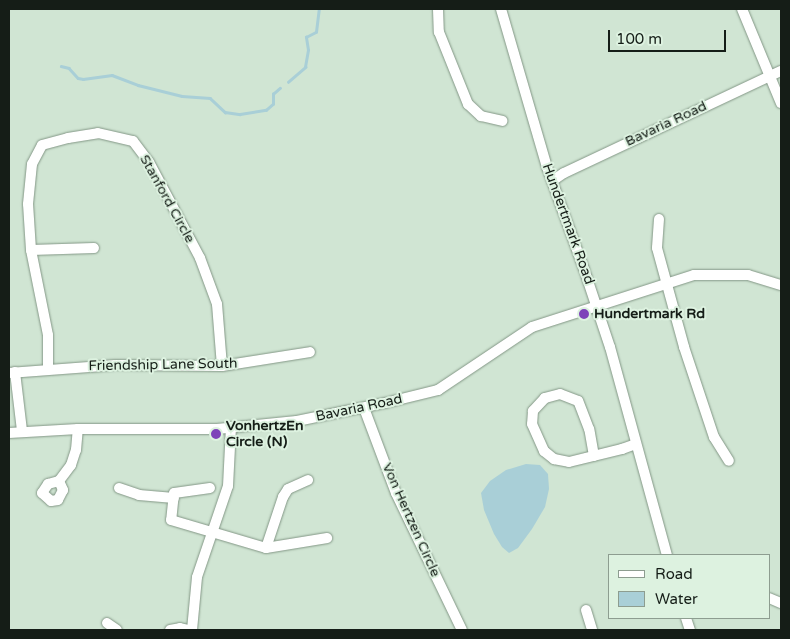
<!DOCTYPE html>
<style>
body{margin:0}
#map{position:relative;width:790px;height:639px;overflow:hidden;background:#d0e5d3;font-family:"Varela Round",sans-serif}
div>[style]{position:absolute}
.water>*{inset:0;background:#a9cfd7}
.stream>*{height:2.5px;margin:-1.25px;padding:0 1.25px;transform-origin:1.25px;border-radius:1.25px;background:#a9cfd7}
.roads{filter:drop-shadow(0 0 1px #839786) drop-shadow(0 0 1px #839786)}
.minor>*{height:10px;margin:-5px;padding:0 5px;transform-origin:5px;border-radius:5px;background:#fff}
.dots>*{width:14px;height:14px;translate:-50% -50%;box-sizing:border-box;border:2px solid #ddf2e0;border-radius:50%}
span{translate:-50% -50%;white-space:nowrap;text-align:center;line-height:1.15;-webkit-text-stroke:4px #ddf2e0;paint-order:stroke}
.street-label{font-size:14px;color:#151d17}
.poi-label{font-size:14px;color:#151d17;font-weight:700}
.left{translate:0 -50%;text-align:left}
.frame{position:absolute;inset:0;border:10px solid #151d17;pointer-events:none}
.legend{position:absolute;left:608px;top:554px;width:162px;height:65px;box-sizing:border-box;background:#ddf2e0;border:1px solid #8d9d90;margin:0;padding:6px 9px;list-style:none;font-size:15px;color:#151d17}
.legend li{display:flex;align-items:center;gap:10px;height:25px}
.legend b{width:25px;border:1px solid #8d9d90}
.scale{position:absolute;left:608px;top:30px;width:118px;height:22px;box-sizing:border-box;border:2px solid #151d17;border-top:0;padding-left:6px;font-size:15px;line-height:18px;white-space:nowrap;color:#151d17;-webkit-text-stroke:4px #ddf2e0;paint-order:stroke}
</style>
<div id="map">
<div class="water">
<div style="clip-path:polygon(526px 464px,540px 465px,548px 474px,549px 489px,545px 507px,532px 529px,518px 548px,509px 553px,502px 547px,494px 534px,484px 510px,481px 493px,490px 481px,506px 470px)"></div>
</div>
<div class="stream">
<div style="left:61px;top:66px;width:8px;rotate:14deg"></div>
<div style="left:69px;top:68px;width:13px;rotate:48deg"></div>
<div style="left:78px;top:78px;width:5px;rotate:11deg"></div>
<div style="left:83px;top:79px;width:29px;rotate:-8deg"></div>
<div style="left:112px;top:75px;width:28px;rotate:21deg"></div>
<div style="left:138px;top:85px;width:45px;rotate:14deg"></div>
<div style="left:182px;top:96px;width:28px;rotate:4deg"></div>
<div style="left:210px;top:98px;width:21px;rotate:43deg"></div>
<div style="left:225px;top:112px;width:15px;rotate:8deg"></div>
<div style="left:240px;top:114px;width:26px;rotate:-9deg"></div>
<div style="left:266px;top:110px;width:9px;rotate:-41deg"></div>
<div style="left:273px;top:104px;width:10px;rotate:-90deg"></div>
<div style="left:273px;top:94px;width:9px;rotate:-41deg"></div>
<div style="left:288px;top:82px;width:23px;rotate:-41deg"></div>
<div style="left:305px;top:67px;width:17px;rotate:-80deg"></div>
<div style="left:308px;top:50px;width:13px;rotate:-99deg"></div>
<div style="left:306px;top:37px;width:11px;rotate:-27deg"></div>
<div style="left:316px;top:32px;width:23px;rotate:-83deg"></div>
</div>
<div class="roads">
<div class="minor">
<div style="left:438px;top:9px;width:23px;rotate:88deg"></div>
<div style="left:439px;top:32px;width:78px;rotate:68.1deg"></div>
<div style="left:468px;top:104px;width:18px;rotate:43deg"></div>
<div style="left:481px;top:116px;width:22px;rotate:13deg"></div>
<div style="left:501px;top:9px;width:165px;rotate:73.8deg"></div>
<div style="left:547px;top:167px;width:109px;rotate:70.1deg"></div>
<div style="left:584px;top:269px;width:82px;rotate:71.6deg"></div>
<div style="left:610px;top:347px;width:216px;rotate:74.7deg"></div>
<div style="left:742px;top:9px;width:102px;rotate:67.5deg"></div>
<div style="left:552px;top:181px;width:14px;rotate:-34deg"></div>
<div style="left:564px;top:173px;width:240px;rotate:-25.2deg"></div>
<div style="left:659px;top:219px;width:29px;rotate:94deg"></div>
<div style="left:657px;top:248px;width:103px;rotate:74.7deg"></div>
<div style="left:684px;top:347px;width:95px;rotate:71.6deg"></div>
<div style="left:714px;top:437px;width:28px;rotate:58deg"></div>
<div style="left:31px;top:250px;width:63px;rotate:-1.8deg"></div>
<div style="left:48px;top:369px;width:34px;rotate:-90deg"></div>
<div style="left:48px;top:335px;width:87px;rotate:-101.3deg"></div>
<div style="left:31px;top:250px;width:46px;rotate:-93.7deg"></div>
<div style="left:28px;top:204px;width:40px;rotate:-84.3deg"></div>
<div style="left:32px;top:164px;width:21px;rotate:-62deg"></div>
<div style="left:42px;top:145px;width:27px;rotate:-15deg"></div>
<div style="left:68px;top:138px;width:30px;rotate:-9deg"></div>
<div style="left:98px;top:133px;width:36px;rotate:13deg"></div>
<div style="left:133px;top:141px;width:26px;rotate:53deg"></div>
<div style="left:149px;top:162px;width:109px;rotate:62deg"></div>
<div style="left:200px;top:258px;width:49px;rotate:69.7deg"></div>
<div style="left:217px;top:304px;width:62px;rotate:85.4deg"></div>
<div style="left:15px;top:372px;width:59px;rotate:83.2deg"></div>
<div style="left:9px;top:373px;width:107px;rotate:-4.3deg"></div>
<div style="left:116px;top:365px;width:106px;rotate:0.5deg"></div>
<div style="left:222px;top:366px;width:89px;rotate:-9deg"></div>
<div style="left:364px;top:408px;width:91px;rotate:69.4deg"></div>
<div style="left:396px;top:493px;width:152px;rotate:64.3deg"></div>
<div style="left:9px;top:433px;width:69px;rotate:-3.3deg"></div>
<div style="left:78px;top:429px;width:139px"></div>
<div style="left:217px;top:429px;width:80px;rotate:-5.7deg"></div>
<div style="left:297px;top:421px;width:90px;rotate:-11.6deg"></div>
<div style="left:385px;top:403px;width:55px;rotate:-13.8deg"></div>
<div style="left:438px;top:390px;width:113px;rotate:-33.8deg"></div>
<div style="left:532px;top:327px;width:170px;rotate:-17.8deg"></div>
<div style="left:694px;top:275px;width:54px"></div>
<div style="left:748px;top:275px;width:34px;rotate:17deg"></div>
<div style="left:594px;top:456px;width:27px;rotate:-100deg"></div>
<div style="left:589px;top:429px;width:30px;rotate:-111deg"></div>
<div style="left:578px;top:401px;width:19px;rotate:-159deg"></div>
<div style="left:560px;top:394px;width:16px;rotate:165deg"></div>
<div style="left:545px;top:398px;width:18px;rotate:133deg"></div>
<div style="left:533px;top:411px;width:13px;rotate:94deg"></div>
<div style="left:532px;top:424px;width:30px;rotate:66deg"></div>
<div style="left:544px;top:451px;width:13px;rotate:39deg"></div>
<div style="left:554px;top:459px;width:15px;rotate:11deg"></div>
<div style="left:569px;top:462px;width:55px;rotate:-13.8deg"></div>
<div style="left:622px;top:449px;width:15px;rotate:-20deg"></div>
<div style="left:59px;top:481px;width:10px;rotate:66deg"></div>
<div style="left:63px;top:490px;width:11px;rotate:117deg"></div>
<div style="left:58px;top:500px;width:7px;rotate:172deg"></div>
<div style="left:51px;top:501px;width:12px;rotate:-138deg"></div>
<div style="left:42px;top:493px;width:11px;rotate:-56deg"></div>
<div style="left:48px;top:484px;width:11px;rotate:-15deg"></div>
<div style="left:59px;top:481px;width:20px;rotate:-53deg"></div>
<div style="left:71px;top:465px;width:16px;rotate:-72deg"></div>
<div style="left:76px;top:450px;width:21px;rotate:-85deg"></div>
<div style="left:119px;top:488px;width:21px;rotate:19deg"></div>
<div style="left:139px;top:495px;width:35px;rotate:5deg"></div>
<div style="left:210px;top:488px;width:36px;rotate:172deg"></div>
<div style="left:174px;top:493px;width:27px;rotate:96deg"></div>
<div style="left:171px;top:520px;width:99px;rotate:16.4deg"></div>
<div style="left:266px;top:548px;width:62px;rotate:-9.3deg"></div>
<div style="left:266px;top:548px;width:54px;rotate:-71.6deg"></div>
<div style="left:283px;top:497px;width:9px;rotate:-58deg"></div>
<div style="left:288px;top:489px;width:22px;rotate:-24deg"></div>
<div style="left:769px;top:598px;width:13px;rotate:23deg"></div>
<div style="left:586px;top:610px;width:21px;rotate:73deg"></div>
<div style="left:686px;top:618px;width:13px;rotate:72deg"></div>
<div style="left:107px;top:623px;width:12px;rotate:35deg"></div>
<div style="left:170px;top:630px;width:10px;rotate:-11deg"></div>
<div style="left:180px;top:628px;width:8px;rotate:14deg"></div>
<div style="left:192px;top:630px;width:53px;rotate:-84.6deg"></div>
<div style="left:197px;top:577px;width:96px;rotate:-71.2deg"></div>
<div style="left:228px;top:486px;width:59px;rotate:-87.1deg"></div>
</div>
</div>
<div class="dots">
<div style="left:584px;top:314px;background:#7e43b9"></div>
<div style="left:216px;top:434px;background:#7e43b9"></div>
</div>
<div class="street-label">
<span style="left:666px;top:124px;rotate:-25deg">Bavaria Road</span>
<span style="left:167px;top:199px;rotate:61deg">Stanford Circle</span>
<span style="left:568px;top:224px;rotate:70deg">Hundertmark Road</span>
<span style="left:163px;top:365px;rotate:-1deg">Friendship Lane South</span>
<span style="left:359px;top:408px;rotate:-12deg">Bavaria Road</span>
<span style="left:411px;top:520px;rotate:66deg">Von Hertzen Circle</span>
</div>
<div class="poi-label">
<span class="left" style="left:594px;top:314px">Hundertmark Rd</span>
<span class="left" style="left:226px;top:434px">VonhertzEn<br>Circle (N)</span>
</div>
<div class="frame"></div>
<ul class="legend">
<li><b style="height:6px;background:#fff"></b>Road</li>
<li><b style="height:14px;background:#a9cfd7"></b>Water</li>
</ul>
<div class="scale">100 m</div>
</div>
